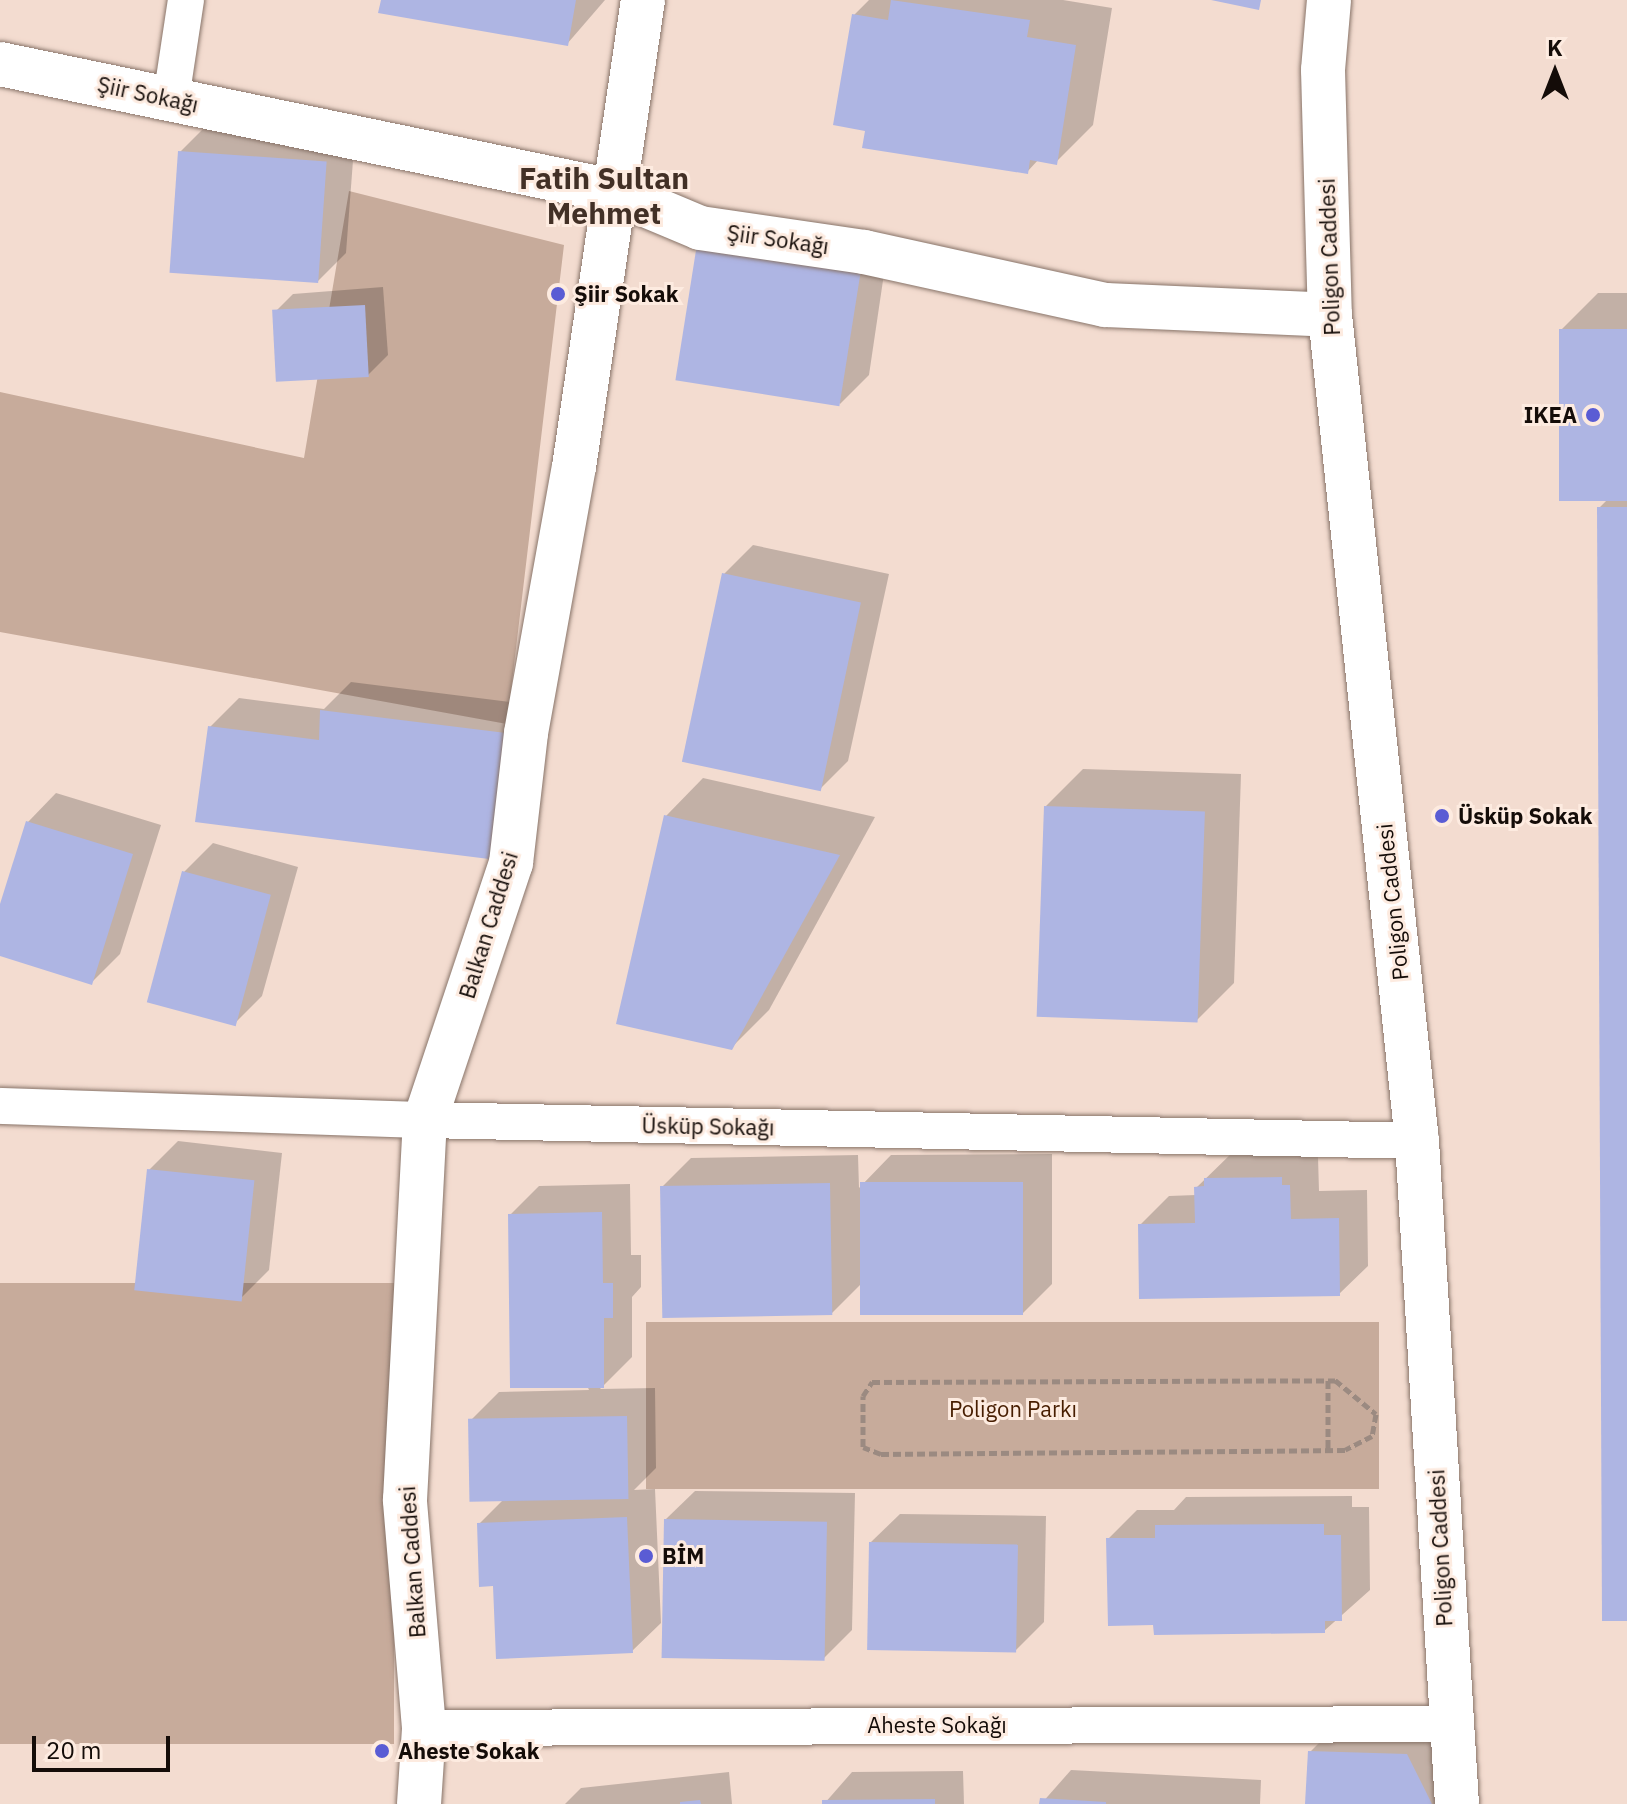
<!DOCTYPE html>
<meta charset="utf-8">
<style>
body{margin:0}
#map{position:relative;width:1627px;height:1804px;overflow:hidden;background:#f3dcd0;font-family:"IBM Plex Sans",sans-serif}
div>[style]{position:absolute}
.green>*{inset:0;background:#c7ab9b;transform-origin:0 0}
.shadow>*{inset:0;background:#0003}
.building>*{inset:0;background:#aeb5e3;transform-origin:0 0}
.path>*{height:5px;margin-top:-2.5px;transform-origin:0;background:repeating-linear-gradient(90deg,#9b8a81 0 8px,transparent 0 12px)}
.roads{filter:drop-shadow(0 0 2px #887469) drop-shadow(0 0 2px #887469)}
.street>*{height:36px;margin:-18px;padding:0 18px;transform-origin:18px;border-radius:18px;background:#fff}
.secondary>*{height:44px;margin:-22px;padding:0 22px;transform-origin:22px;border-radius:22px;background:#fff}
.dots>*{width:22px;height:22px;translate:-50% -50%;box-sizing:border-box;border:4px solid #fdebe0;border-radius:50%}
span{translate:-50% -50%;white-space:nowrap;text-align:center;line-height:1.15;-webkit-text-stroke:6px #fdebe0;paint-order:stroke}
.street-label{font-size:22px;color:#140c08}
.poi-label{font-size:22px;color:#140c08;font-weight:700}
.left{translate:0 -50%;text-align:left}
.right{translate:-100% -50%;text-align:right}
.park-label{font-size:22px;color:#471d00}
.district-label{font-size:30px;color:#423026;font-weight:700}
.north{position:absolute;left:1515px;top:32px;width:80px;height:80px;-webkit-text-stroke:6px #fdebe0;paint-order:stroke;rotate:0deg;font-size:22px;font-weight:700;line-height:32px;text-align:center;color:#140c08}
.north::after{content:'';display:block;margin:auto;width:28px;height:36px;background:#140c08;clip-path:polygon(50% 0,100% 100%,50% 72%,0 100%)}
.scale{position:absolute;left:32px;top:1736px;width:138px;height:36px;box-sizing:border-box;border:4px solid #140c08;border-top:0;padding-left:10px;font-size:24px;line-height:28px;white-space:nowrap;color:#140c08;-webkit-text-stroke:6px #fdebe0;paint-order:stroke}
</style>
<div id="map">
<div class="green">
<div style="clip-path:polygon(349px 191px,564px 245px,507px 724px,0 632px,0 392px,304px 458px)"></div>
<div style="left:394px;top:1283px;width:461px;height:394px;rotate:90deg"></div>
<div style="left:1379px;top:1322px;width:167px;height:733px;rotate:90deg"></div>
</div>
<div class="shadow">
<div style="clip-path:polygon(383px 0,605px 0,567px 44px)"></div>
<div style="clip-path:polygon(869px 0,1063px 0,1112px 8px,1093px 125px,1056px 162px,1039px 159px,1027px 172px,867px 129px,854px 15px)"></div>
<div style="clip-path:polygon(209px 123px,355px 134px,346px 253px,317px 282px,180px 152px)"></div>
<div style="clip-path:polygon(728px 216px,889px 240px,869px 375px,840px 404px)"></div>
<div style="clip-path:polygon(383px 287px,388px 355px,368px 375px,274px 313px,293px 294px)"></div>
<div style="clip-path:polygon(1598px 293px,1627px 293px,1627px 1619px,1599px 508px,1608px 499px,1561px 330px)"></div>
<div style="clip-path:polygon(753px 545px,889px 574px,848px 761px,819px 790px,724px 574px)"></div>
<div style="clip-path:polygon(351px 682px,541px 706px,526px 829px,210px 727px,239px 698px,324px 709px)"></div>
<div style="clip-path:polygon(1083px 769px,1241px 774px,1234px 983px,1197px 1020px,1046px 806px)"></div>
<div style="clip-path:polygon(703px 778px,875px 817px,769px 1010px,731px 1048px,666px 816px)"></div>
<div style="clip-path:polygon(56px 793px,161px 825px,120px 954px,91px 983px,0 954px,0 911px,28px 822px)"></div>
<div style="clip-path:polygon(213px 843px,298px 867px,262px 996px,233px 1025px,184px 872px)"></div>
<div style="clip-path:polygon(178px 1141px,282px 1153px,269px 1270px,240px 1299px,149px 1170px)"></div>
<div style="clip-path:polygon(1310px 1149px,1310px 1157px,1318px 1157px,1319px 1191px,1367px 1190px,1368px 1266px,1339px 1294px,1140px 1225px,1169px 1196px,1196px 1195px,1196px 1188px,1235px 1150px)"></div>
<div style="clip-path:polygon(1052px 1154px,1052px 1284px,1023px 1313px,863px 1282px,832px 1313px,662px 1187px,691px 1158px,858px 1155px,859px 1188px,891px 1155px)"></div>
<div style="clip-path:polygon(630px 1184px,631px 1255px,641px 1255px,641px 1287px,632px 1297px,632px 1357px,600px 1389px,655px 1388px,656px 1468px,634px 1490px,655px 1489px,661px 1623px,632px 1651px,495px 1584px,479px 1524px,503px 1500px,470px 1421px,499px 1392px,589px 1390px,510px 1215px,539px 1186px)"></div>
<div style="clip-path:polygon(695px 1491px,855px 1493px,852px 1630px,823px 1659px,666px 1519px)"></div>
<div style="clip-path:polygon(1352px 1496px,1352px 1507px,1369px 1507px,1370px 1590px,1324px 1631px,1155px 1623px,1108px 1539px,1137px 1510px,1174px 1510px,1186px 1497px)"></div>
<div style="clip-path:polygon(900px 1514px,1046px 1516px,1044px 1622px,1015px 1651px,871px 1542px)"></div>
<div style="clip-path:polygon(1339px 1723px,1436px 1726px,1467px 1804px,1307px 1804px,1310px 1752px)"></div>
<div style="clip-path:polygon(1071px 1770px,1261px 1780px,1260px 1804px,1041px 1804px)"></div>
<div style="clip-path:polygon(963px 1771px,964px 1804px,824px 1804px,852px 1772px)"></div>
<div style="clip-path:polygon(729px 1772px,732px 1804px,565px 1804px,581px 1788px)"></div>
</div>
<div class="building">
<div style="clip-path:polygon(381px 0,576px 0,568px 46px,378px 13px)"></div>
<div style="clip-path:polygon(891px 0,1030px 20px,1027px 37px,1076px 45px,1057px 165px,1030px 160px,1028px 174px,862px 148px,865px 131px,833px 125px,852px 14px,888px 20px)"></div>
<div style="clip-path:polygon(1211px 0,1261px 0,1259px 10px)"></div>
<div style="left:178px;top:151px;width:149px;height:122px;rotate:4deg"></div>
<div style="left:697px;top:244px;width:166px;height:138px;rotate:9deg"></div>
<div style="left:365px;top:305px;width:72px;height:93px;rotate:87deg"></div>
<div style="left:1559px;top:329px;width:68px;height:172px"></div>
<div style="clip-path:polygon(1597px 507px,1627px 507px,1627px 1621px,1602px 1621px)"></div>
<div style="left:722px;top:573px;width:142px;height:193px;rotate:12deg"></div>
<div style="clip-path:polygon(320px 710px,514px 734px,497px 860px,195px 822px,208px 726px,319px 740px)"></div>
<div style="left:1044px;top:806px;width:161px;height:211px;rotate:2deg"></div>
<div style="clip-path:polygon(664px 815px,840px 855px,732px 1050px,616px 1024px)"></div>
<div style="clip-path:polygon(26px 821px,133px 854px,92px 985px,0 956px,0 904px)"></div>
<div style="left:182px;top:871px;width:92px;height:136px;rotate:15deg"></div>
<div style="left:147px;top:1169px;width:108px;height:122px;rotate:6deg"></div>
<div style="clip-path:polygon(1282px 1177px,1282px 1185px,1290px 1185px,1291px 1219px,1339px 1218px,1340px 1296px,1139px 1299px,1138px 1224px,1195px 1223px,1194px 1187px,1204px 1186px,1204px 1178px)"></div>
<div style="left:1023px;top:1182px;width:133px;height:163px;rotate:90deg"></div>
<div style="left:830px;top:1183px;width:132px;height:170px;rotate:89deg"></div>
<div style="clip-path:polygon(602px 1212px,603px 1283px,613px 1283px,613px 1318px,604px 1318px,604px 1388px,510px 1388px,508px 1214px)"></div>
<div style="left:627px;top:1416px;width:83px;height:159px;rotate:89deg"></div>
<div style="clip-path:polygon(627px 1517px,633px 1653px,496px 1659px,493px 1586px,479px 1587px,477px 1523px)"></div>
<div style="left:664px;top:1519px;width:163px;height:139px;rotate:1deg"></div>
<div style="clip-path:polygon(1324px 1524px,1324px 1535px,1341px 1535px,1342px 1621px,1325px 1621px,1325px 1633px,1154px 1635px,1153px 1625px,1108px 1626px,1106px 1538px,1155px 1538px,1155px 1525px)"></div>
<div style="left:869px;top:1542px;width:149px;height:108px;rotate:1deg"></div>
<div style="clip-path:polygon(1308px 1751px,1407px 1754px,1432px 1804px,1305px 1804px)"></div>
<div style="clip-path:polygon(1040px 1798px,1106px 1802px,1106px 1804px,1039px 1804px)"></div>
<div style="clip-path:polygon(935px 1799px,935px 1804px,822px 1804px,822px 1800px)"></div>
<div style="clip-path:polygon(700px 1800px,701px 1804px,680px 1804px,680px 1802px)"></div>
</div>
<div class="path">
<div style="left:1328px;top:1380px;width:70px;rotate:90deg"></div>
<div style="left:1335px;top:1380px;width:53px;rotate:39.7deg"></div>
<div style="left:1376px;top:1414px;width:22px;rotate:100deg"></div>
<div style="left:1372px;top:1436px;width:30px;rotate:153deg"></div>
<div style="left:1345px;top:1450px;width:464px;rotate:179.5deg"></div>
<div style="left:881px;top:1454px;width:19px;rotate:-159deg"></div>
<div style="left:863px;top:1447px;width:51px;rotate:-90deg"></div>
<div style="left:863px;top:1396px;width:17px;rotate:-57deg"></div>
<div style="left:872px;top:1382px;width:463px;rotate:-0.2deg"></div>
</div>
<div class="roads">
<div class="street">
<div style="left:171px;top:99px;width:100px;rotate:-81.4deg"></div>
<div style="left:0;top:1106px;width:425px;rotate:1.9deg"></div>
<div style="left:425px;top:1120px;width:992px;rotate:1.21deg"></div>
<div style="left:424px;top:1728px;width:1026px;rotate:-0.22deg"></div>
</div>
<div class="secondary">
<div style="left:1329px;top:0;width:70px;rotate:94.9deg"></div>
<div style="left:1323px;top:70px;width:245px;rotate:88.4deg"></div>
<div style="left:1330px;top:315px;width:831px;rotate:83.99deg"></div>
<div style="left:1417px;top:1141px;width:664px;rotate:86.55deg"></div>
<div style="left:0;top:64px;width:625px;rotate:11.72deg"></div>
<div style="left:612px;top:191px;width:95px;rotate:22.8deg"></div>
<div style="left:700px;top:228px;width:166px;rotate:8.3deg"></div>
<div style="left:864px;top:252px;width:247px;rotate:12.4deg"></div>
<div style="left:1105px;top:305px;width:225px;rotate:2.5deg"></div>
<div style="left:419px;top:1804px;width:76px;rotate:-86.2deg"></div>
<div style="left:424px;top:1728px;width:229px;rotate:-94.8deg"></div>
<div style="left:405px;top:1500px;width:381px;rotate:-87deg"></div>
<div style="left:425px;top:1120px;width:271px;rotate:-71.5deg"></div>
<div style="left:511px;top:863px;width:131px;rotate:-83.4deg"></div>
<div style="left:526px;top:733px;width:270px;rotate:-79.8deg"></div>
<div style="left:574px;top:467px;width:472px;rotate:-81.6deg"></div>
</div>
</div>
<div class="dots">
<div style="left:558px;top:294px;background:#5a5cd4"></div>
<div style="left:1593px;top:415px;background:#5a5cd4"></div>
<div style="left:1442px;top:816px;background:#5a5cd4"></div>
<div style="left:646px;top:1556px;background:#5a5cd4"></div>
<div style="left:382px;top:1751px;background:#5a5cd4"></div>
</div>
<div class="street-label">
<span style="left:148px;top:94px;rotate:12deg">Şiir Sokağı</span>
<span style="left:778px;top:239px;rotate:8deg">Şiir Sokağı</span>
<span style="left:1329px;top:257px;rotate:-92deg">Poligon Caddesi</span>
<span style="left:1392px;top:902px;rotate:-96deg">Poligon Caddesi</span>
<span style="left:488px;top:925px;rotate:-73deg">Balkan Caddesi</span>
<span style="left:708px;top:1126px;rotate:1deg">Üsküp Sokağı</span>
<span style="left:1440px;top:1548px;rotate:-93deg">Poligon Caddesi</span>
<span style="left:412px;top:1562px;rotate:-94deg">Balkan Caddesi</span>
<span style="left:937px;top:1725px">Aheste Sokağı</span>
</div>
<div class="poi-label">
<span class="left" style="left:574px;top:294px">Şiir Sokak</span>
<span class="right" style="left:1577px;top:415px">IKEA</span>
<span class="left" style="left:1458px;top:816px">Üsküp Sokak</span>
<span class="left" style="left:662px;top:1556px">BİM</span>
<span class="left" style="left:398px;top:1751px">Aheste Sokak</span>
</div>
<div class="park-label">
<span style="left:1013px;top:1409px">Poligon Parkı</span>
</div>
<div class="district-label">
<span style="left:604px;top:195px">Fatih Sultan<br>Mehmet</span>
</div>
<div class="north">K</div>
<div class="scale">20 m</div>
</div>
